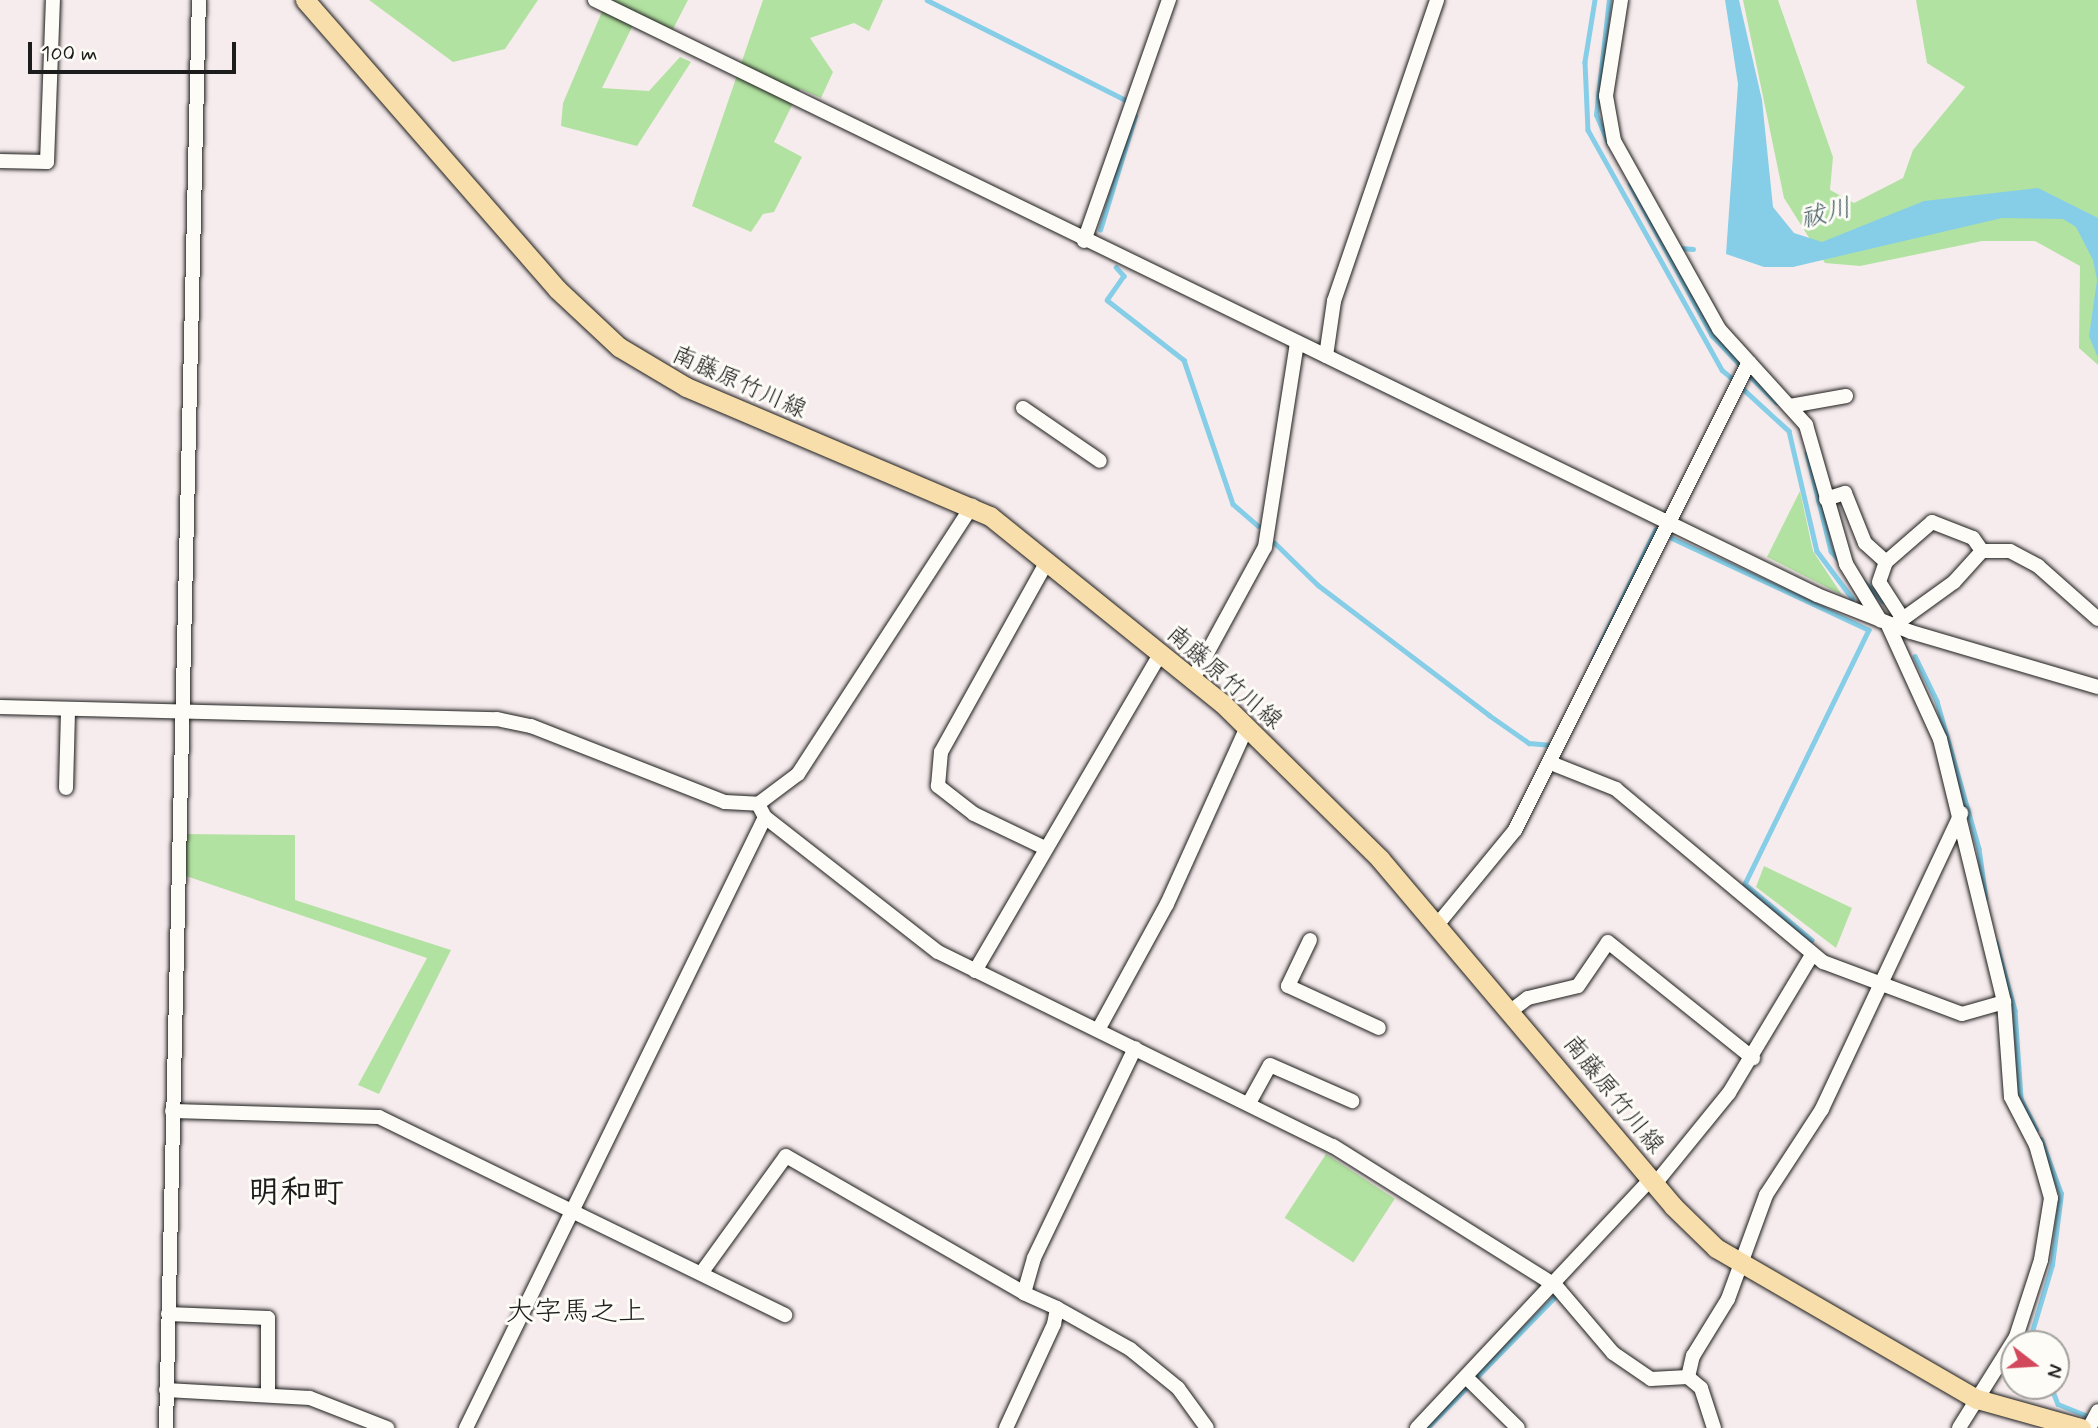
<!DOCTYPE html>
<meta charset="utf-8">
<style>
body{margin:0}
#map{position:relative;width:2098px;height:1428px;overflow:hidden;background:#f7eced;font-family:Mynerve,"Klee One",sans-serif}
div>[style]{position:absolute}
.green>*{inset:0;background:#b2e2a1;transform-origin:0 0}
.water>*{inset:0;background:#86cee7}
.stream>*{height:4.5px;margin:-2.25px;padding:0 2.25px;transform-origin:2.25px;border-radius:2.25px;background:#86cee7}
.roads{filter:drop-shadow(0 0 2px #1c1c1c) drop-shadow(0 0 2px #1c1c1c)}
.minor>*{height:14px;margin:-7px;padding:0 7px;transform-origin:7px;border-radius:7px;background:#fdfcf7}
.major>*{height:19px;margin:-9.5px;padding:0 9.5px;transform-origin:9.5px;border-radius:9.5px;background:#f8deab}
span{translate:-50% -50%;white-space:nowrap;text-align:center;line-height:1.15;-webkit-text-stroke:6px #fdfcf7;paint-order:stroke}
.street-label{font-size:24px;color:#1c1c1c}
.water-label{font-size:26px;color:#415a63;font-style:italic}
.quarter-label{font-size:28px;color:#1c1c1c}
.district-label{font-size:32px;color:#1c1c1c;font-weight:700}
.north{position:absolute;left:2000px;top:1330px;width:70px;height:70px;box-sizing:border-box;background:#fdfcf7;border:2px solid #a3a29f;border-radius:50%;rotate:107deg;font-size:19px;font-weight:700;line-height:28px;text-align:center;color:#1c1c1c}
.north::after{content:'';display:block;margin:auto;width:24px;height:32px;background:#d1495b;clip-path:polygon(50% 0,100% 100%,50% 72%,0 100%)}
.scale{position:absolute;left:28px;top:42px;width:208px;height:32px;box-sizing:border-box;border:4px solid #1c1c1c;border-top:0;padding-left:9px;font-size:21px;line-height:24px;white-space:nowrap;color:#1c1c1c;-webkit-text-stroke:5px #fdfcf7;paint-order:stroke}
</style>
<div id="map">
<div class="green">
<div style="clip-path:polygon(369px 0,538px 0,505px 49px,453px 62px)"></div>
<div style="clip-path:polygon(607px 0,688px 0,672px 31px,638px 15px,602px 88px,649px 91px,680px 57px,691px 62px,637px 146px,561px 126px,563px 103px)"></div>
<div style="clip-path:polygon(763px 0,883px 0,869px 31px,854px 23px,810px 38px,833px 72px,821px 98px,800px 89px,774px 142px,802px 157px,774px 212px,763px 214px,751px 232px,692px 206px)"></div>
<div style="clip-path:polygon(1743px 0,1778px 0,1833px 157px,1830px 190px,1854px 203px,1903px 178px,1913px 150px,1965px 87px,1927px 63px,1916px 0,2098px 0,2098px 365px,2079px 348px,2080px 266px,2035px 241px,1982px 241px,1860px 266px,1825px 263px,1784px 198px)"></div>
<div style="clip-path:polygon(1800px 491px,1813px 551px,1842px 595px,1767px 557px)"></div>
<div style="clip-path:polygon(184px 834px,295px 835px,295px 900px,451px 950px,379px 1094px,358px 1085px,427px 958px,183px 875px)"></div>
<div style="clip-path:polygon(1764px 866px,1852px 908px,1836px 948px,1756px 887px)"></div>
<div style="left:1326px;top:1154px;width:82px;height:76px;rotate:33deg"></div>
</div>
<div class="water">
<div style="clip-path:polygon(1725px 0,1739px 0,1762px 100px,1773px 207px,1794px 233px,1822px 242px,1924px 201px,2038px 188px,2098px 218px,2098px 358px,2089px 336px,2097px 280px,2093px 260px,2076px 227px,2063px 219px,2002px 218px,1793px 267px,1764px 267px,1726px 254px,1738px 84px)"></div>
</div>
<div class="stream">
<div style="left:927px;top:0;width:223px;rotate:26.7deg"></div>
<div style="left:1595px;top:0;width:63px;rotate:99.2deg"></div>
<div style="left:1585px;top:62px;width:68px;rotate:87.5deg"></div>
<div style="left:1588px;top:130px;width:275px;rotate:60.8deg"></div>
<div style="left:1722px;top:370px;width:17px;rotate:40deg"></div>
<div style="left:1608px;top:143px;width:30px;rotate:-113deg"></div>
<div style="left:1596px;top:115px;width:116px;rotate:-83.6deg"></div>
<div style="left:1630px;top:184px;width:172px;rotate:61.5deg"></div>
<div style="left:1712px;top:335px;width:44px;rotate:46.8deg"></div>
<div style="left:1100px;top:230px;width:119px;rotate:-72.9deg"></div>
<div style="left:1681px;top:248px;width:12px;rotate:5deg"></div>
<div style="left:1116px;top:267px;width:12px;rotate:48deg"></div>
<div style="left:1124px;top:276px;width:29px;rotate:125deg"></div>
<div style="left:1107px;top:300px;width:98px;rotate:37.9deg"></div>
<div style="left:1184px;top:360px;width:152px;rotate:71.2deg"></div>
<div style="left:1233px;top:504px;width:33px;rotate:41deg"></div>
<div style="left:1748px;top:374px;width:40px;rotate:45deg"></div>
<div style="left:1741px;top:387px;width:65px;rotate:42.5deg"></div>
<div style="left:1789px;top:431px;width:123px;rotate:76.9deg"></div>
<div style="left:1817px;top:551px;width:59px;rotate:53.3deg"></div>
<div style="left:1807px;top:453px;width:101px;rotate:76.2deg"></div>
<div style="left:1831px;top:551px;width:16px;rotate:47deg"></div>
<div style="left:1672px;top:538px;width:217px;rotate:25deg"></div>
<div style="left:1869px;top:630px;width:283px;rotate:116deg"></div>
<div style="left:1745px;top:884px;width:87px;rotate:39.9deg"></div>
<div style="left:1275px;top:543px;width:60px;rotate:44.3deg"></div>
<div style="left:1318px;top:585px;width:215px;rotate:37.2deg"></div>
<div style="left:1489px;top:715px;width:49px;rotate:35deg"></div>
<div style="left:1529px;top:743px;width:22px;rotate:5deg"></div>
<div style="left:1864px;top:582px;width:27px;rotate:45deg"></div>
<div style="left:1915px;top:656px;width:50px;rotate:63.9deg"></div>
<div style="left:1937px;top:701px;width:153px;rotate:74.1deg"></div>
<div style="left:1979px;top:848px;width:51px;rotate:82.2deg"></div>
<div style="left:1593px;top:659px;width:143px;rotate:-64.3deg"></div>
<div style="left:1996px;top:942px;width:71px;rotate:74.4deg"></div>
<div style="left:2015px;top:1010px;width:89px;rotate:86.1deg"></div>
<div style="left:2021px;top:1099px;width:34px;rotate:63deg"></div>
<div style="left:2035px;top:1344px;width:10px;rotate:-114deg"></div>
<div style="left:2031px;top:1335px;width:73px;rotate:-73.3deg"></div>
<div style="left:2052px;top:1265px;width:72px;rotate:-82.8deg"></div>
<div style="left:2061px;top:1194px;width:58px;rotate:-110.3deg"></div>
<div style="left:2051px;top:1386px;width:19px;rotate:69deg"></div>
<div style="left:2058px;top:1404px;width:31px;rotate:22deg"></div>
<div style="left:1427px;top:1428px;width:183px;rotate:-45.7deg"></div>
</div>
<div class="roads">
<div class="minor">
<div style="left:595px;top:0;width:1359px;rotate:25.96deg"></div>
<div style="left:1817px;top:595px;width:101px;rotate:21.5deg"></div>
<div style="left:1911px;top:632px;width:195px;rotate:16.4deg"></div>
<div style="left:1621px;top:0;width:97px;rotate:98.9deg"></div>
<div style="left:1606px;top:96px;width:46px;rotate:79.9deg"></div>
<div style="left:1614px;top:141px;width:215px;rotate:60.8deg"></div>
<div style="left:1719px;top:329px;width:130px;rotate:47.8deg"></div>
<div style="left:1806px;top:425px;width:145px;rotate:73.9deg"></div>
<div style="left:1846px;top:564px;width:66px;rotate:58.7deg"></div>
<div style="left:0;top:161px;width:47px;rotate:1.2deg"></div>
<div style="left:47px;top:162px;width:162px;rotate:-87.9deg"></div>
<div style="left:1084px;top:241px;width:256px;rotate:-70.6deg"></div>
<div style="left:1326px;top:356px;width:56px;rotate:-81.7deg"></div>
<div style="left:1334px;top:301px;width:318px;rotate:-71.1deg"></div>
<div style="left:1790px;top:406px;width:57px;rotate:-10.1deg"></div>
<div style="left:1023px;top:408px;width:93px;rotate:34.5deg"></div>
<div style="left:1826px;top:499px;width:20px;rotate:-18deg"></div>
<div style="left:1845px;top:493px;width:54px;rotate:68.2deg"></div>
<div style="left:1865px;top:543px;width:28px;rotate:42deg"></div>
<div style="left:1901px;top:616px;width:40px;rotate:-122.9deg"></div>
<div style="left:1879px;top:582px;width:21px;rotate:-71deg"></div>
<div style="left:1886px;top:562px;width:61px;rotate:-41deg"></div>
<div style="left:1932px;top:522px;width:44px;rotate:21.3deg"></div>
<div style="left:1973px;top:538px;width:16px;rotate:55deg"></div>
<div style="left:1888px;top:625px;width:125px;rotate:65.5deg"></div>
<div style="left:1940px;top:739px;width:271px;rotate:76.3deg"></div>
<div style="left:2004px;top:1002px;width:95px;rotate:85.8deg"></div>
<div style="left:2011px;top:1097px;width:54px;rotate:62.5deg"></div>
<div style="left:2036px;top:1145px;width:55px;rotate:74.2deg"></div>
<div style="left:2051px;top:1198px;width:63px;rotate:99.2deg"></div>
<div style="left:2041px;top:1260px;width:81px;rotate:108deg"></div>
<div style="left:2016px;top:1337px;width:107px;rotate:122.1deg"></div>
<div style="left:1893px;top:626px;width:75px;rotate:-35.8deg"></div>
<div style="left:1954px;top:582px;width:42px;rotate:-47.9deg"></div>
<div style="left:1982px;top:551px;width:28px"></div>
<div style="left:2010px;top:551px;width:32px;rotate:28deg"></div>
<div style="left:2038px;top:566px;width:80px;rotate:41.5deg"></div>
<div style="left:1193px;top:679px;width:150px;rotate:-61.4deg"></div>
<div style="left:1265px;top:547px;width:207px;rotate:-81.1deg"></div>
<div style="left:0;top:707px;width:497px;rotate:1.4deg"></div>
<div style="left:497px;top:719px;width:35px;rotate:12deg"></div>
<div style="left:531px;top:726px;width:208px;rotate:21.4deg"></div>
<div style="left:725px;top:802px;width:33px;rotate:3deg"></div>
<div style="left:758px;top:804px;width:50px;rotate:-36.9deg"></div>
<div style="left:798px;top:774px;width:320px;rotate:-57deg"></div>
<div style="left:1551px;top:763px;width:70px;rotate:21.8deg"></div>
<div style="left:1616px;top:789px;width:270px;rotate:39.9deg"></div>
<div style="left:1823px;top:962px;width:148px;rotate:20.5deg"></div>
<div style="left:1962px;top:1014px;width:44px;rotate:-15.9deg"></div>
<div style="left:66px;top:788px;width:79px;rotate:-88.5deg"></div>
<div style="left:758px;top:804px;width:15px;rotate:62deg"></div>
<div style="left:765px;top:817px;width:219px;rotate:38deg"></div>
<div style="left:938px;top:952px;width:440px;rotate:26.2deg"></div>
<div style="left:1333px;top:1146px;width:263px;rotate:32.1deg"></div>
<div style="left:1556px;top:1286px;width:88px;rotate:49.6deg"></div>
<div style="left:1613px;top:1353px;width:46px;rotate:34.4deg"></div>
<div style="left:1651px;top:1379px;width:37px;rotate:-3deg"></div>
<div style="left:1045px;top:848px;width:79px;rotate:-154.4deg"></div>
<div style="left:974px;top:814px;width:46px;rotate:-142.1deg"></div>
<div style="left:938px;top:786px;width:34px;rotate:-85deg"></div>
<div style="left:941px;top:752px;width:216px;rotate:-60.9deg"></div>
<div style="left:1437px;top:925px;width:123px;rotate:-50.6deg"></div>
<div style="left:1515px;top:830px;width:523px;rotate:-63.43deg"></div>
<div style="left:1310px;top:940px;width:51px;rotate:115.6deg"></div>
<div style="left:1288px;top:986px;width:100px;rotate:24.8deg"></div>
<div style="left:975px;top:971px;width:368px;rotate:-59.7deg"></div>
<div style="left:1512px;top:1010px;width:20px;rotate:-37deg"></div>
<div style="left:1528px;top:998px;width:51px;rotate:-13.5deg"></div>
<div style="left:1578px;top:986px;width:53px;rotate:-55.7deg"></div>
<div style="left:1608px;top:942px;width:186px;rotate:38.7deg"></div>
<div style="left:1098px;top:1030px;width:144px;rotate:-61.3deg"></div>
<div style="left:1167px;top:904px;width:194px;rotate:-65.7deg"></div>
<div style="left:1249px;top:1103px;width:43px;rotate:-61.1deg"></div>
<div style="left:1270px;top:1065px;width:90px;rotate:23.7deg"></div>
<div style="left:172px;top:1111px;width:207px;rotate:1.7deg"></div>
<div style="left:379px;top:1117px;width:452px;rotate:26deg"></div>
<div style="left:1655px;top:1184px;width:117px;rotate:-50.9deg"></div>
<div style="left:1729px;top:1093px;width:161px;rotate:-59deg"></div>
<div style="left:702px;top:1272px;width:143px;rotate:-54.1deg"></div>
<div style="left:786px;top:1156px;width:275px;rotate:29.9deg"></div>
<div style="left:1057px;top:1308px;width:84px;rotate:29.3deg"></div>
<div style="left:1130px;top:1349px;width:62px;rotate:39.1deg"></div>
<div style="left:1178px;top:1388px;width:49px;rotate:54.1deg"></div>
<div style="left:168px;top:1314px;width:100px;rotate:2.3deg"></div>
<div style="left:268px;top:1318px;width:75px;rotate:90deg"></div>
<div style="left:1467px;top:1378px;width:71px;rotate:44.4deg"></div>
<div style="left:166px;top:1390px;width:144px;rotate:3.2deg"></div>
<div style="left:310px;top:1398px;width:83px;rotate:21.3deg"></div>
<div style="left:166px;top:1428px;width:1428px;rotate:-88.68deg"></div>
<div style="left:466px;top:1428px;width:680px;rotate:-63.92deg"></div>
<div style="left:1006px;top:1428px;width:115px;rotate:-65.2deg"></div>
<div style="left:1054px;top:1324px;width:16px;rotate:-79deg"></div>
<div style="left:1057px;top:1308px;width:36px;rotate:-156deg"></div>
<div style="left:1024px;top:1293px;width:36px;rotate:-74deg"></div>
<div style="left:1034px;top:1258px;width:233px;rotate:-64.3deg"></div>
<div style="left:1417px;top:1428px;width:342px;rotate:-46.8deg"></div>
<div style="left:1714px;top:1428px;width:42px;rotate:-108deg"></div>
<div style="left:1701px;top:1388px;width:17px;rotate:-140deg"></div>
<div style="left:1688px;top:1377px;width:22px;rotate:-77deg"></div>
<div style="left:1693px;top:1356px;width:67px;rotate:-58.4deg"></div>
<div style="left:1728px;top:1299px;width:111px;rotate:-69.9deg"></div>
<div style="left:1766px;top:1195px;width:103px;rotate:-56.9deg"></div>
<div style="left:1822px;top:1109px;width:327px;rotate:-64.8deg"></div>
<div style="left:2089px;top:1428px;width:19px;rotate:-62deg"></div>
</div>
<div class="major">
<div style="left:305px;top:0;width:383px;rotate:48.9deg"></div>
<div style="left:557px;top:289px;width:85px;rotate:43.1deg"></div>
<div style="left:619px;top:347px;width:78px;rotate:30.8deg"></div>
<div style="left:686px;top:387px;width:330px;rotate:23deg"></div>
<div style="left:990px;top:516px;width:298px;rotate:38.9deg"></div>
<div style="left:1222px;top:703px;width:222px;rotate:44.6deg"></div>
<div style="left:1380px;top:859px;width:454px;rotate:49.8deg"></div>
<div style="left:1673px;top:1206px;width:60px;rotate:44.3deg"></div>
<div style="left:1716px;top:1248px;width:302px;rotate:30.1deg"></div>
<div style="left:1977px;top:1399px;width:108px;rotate:15.6deg"></div>
</div>
</div>
<div class="street-label">
<span style="left:739px;top:383px;rotate:24deg">南藤原竹川線</span>
<span style="left:1224px;top:678px;rotate:41deg">南藤原竹川線</span>
<span style="left:1613px;top:1095px;rotate:51deg">南藤原竹川線</span>
</div>
<div class="water-label">
<span style="left:1826px;top:215px;rotate:-14deg">祓川</span>
</div>
<div class="quarter-label">
<span style="left:576px;top:1313px">大字馬之上</span>
</div>
<div class="district-label">
<span style="left:296px;top:1193px">明和町</span>
</div>
<div class="north">N</div>
<div class="scale">100 m</div>
</div>
